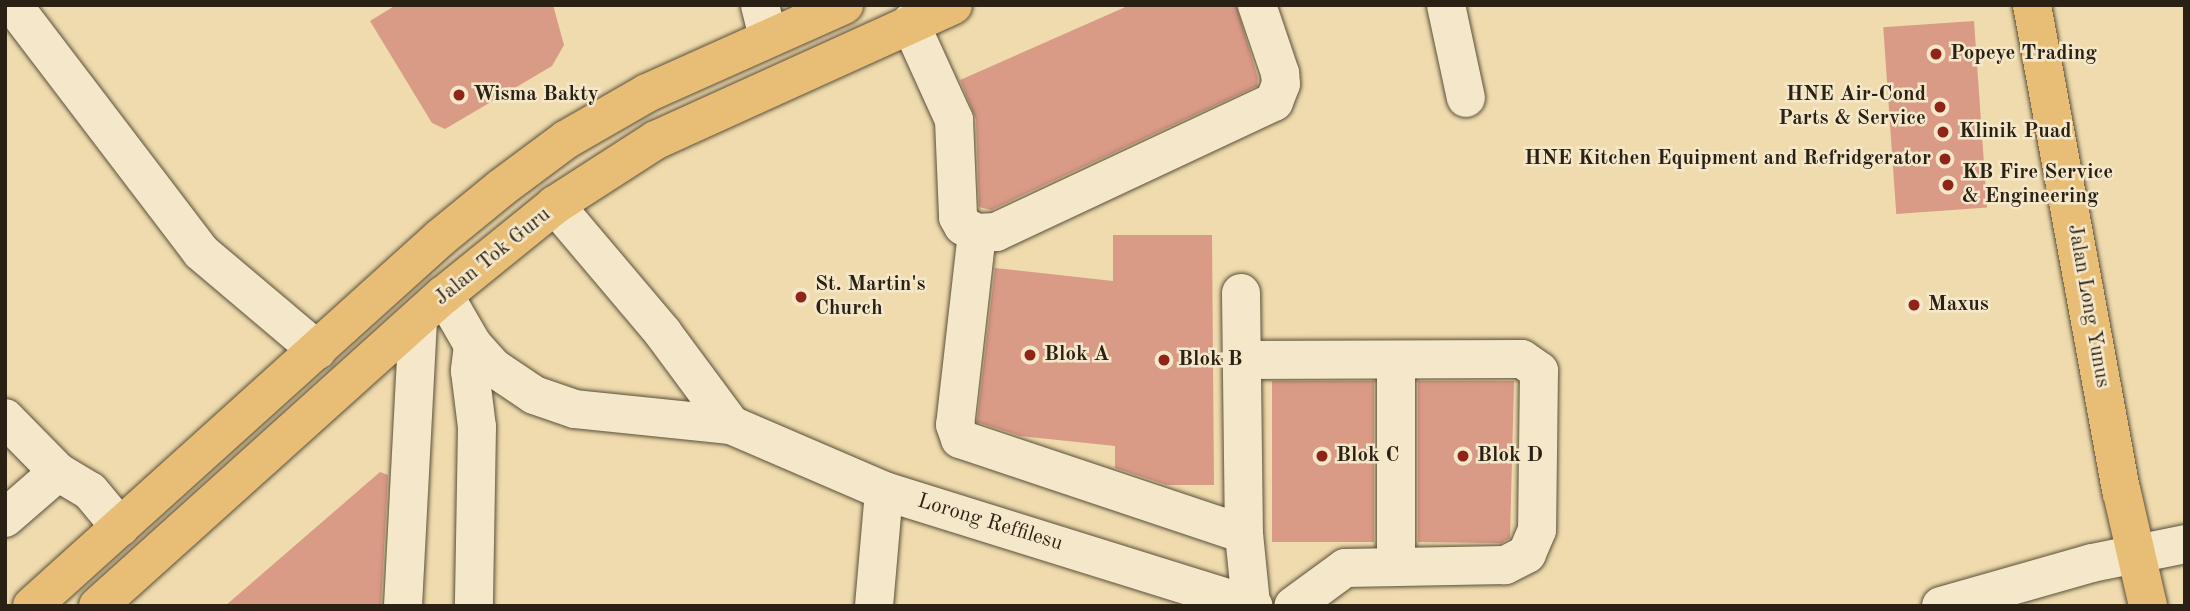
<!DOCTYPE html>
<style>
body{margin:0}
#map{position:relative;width:2190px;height:611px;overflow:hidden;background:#efdbad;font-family:"Old Standard TT",serif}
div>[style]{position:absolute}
.building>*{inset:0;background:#d99a86;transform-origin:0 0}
.roads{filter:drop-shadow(0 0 2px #5b4f3a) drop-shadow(0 0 2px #5b4f3a)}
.minor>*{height:38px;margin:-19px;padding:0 19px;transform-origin:19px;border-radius:19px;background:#f5e8ca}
.major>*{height:38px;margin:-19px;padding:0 19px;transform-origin:19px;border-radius:19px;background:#e8be76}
.dots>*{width:19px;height:19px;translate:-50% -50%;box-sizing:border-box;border:4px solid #f5e8ca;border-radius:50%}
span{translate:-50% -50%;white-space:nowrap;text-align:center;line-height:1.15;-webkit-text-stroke:5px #f5e8ca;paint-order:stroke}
.poi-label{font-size:21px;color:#2a2014;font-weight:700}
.left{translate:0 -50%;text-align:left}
.right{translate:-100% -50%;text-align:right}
.street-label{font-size:21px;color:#2a2014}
.frame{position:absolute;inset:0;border:7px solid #2a2014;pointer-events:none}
</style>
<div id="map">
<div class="building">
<div style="clip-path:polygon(396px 5px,553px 5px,564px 45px,552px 66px,445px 129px,432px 123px,370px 21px)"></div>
<div style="clip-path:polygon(1130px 5px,1236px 5px,1258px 78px,1257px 86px,991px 210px,979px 207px,976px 119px,960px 80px)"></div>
<div style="left:1974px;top:21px;width:187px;height:91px;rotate:86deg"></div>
<div style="clip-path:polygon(1113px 235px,1212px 235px,1214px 485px,1167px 485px,1115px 468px,1115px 446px,1020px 436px,977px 422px,995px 268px,1113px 281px)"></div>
<div style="left:1374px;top:381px;width:161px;height:102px;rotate:90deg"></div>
<div style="clip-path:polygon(1418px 381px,1514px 381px,1510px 538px,1501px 543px,1418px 542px)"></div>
<div style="clip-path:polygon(380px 472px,388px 475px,381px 606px,225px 606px)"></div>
</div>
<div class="roads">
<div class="minor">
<div style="left:13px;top:5px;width:310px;rotate:52.7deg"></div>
<div style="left:201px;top:252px;width:152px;rotate:40.2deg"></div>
<div style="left:760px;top:5px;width:32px;rotate:76deg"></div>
<div style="left:1446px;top:5px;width:95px;rotate:77.9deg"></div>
<div style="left:910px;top:23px;width:107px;rotate:65.6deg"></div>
<div style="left:954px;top:120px;width:97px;rotate:87.6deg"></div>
<div style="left:958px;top:217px;width:10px;rotate:61deg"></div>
<div style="left:963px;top:226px;width:16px;rotate:27deg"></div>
<div style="left:977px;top:233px;width:193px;rotate:96.5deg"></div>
<div style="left:955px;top:425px;width:15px;rotate:70deg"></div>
<div style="left:960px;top:439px;width:299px;rotate:18.5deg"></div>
<div style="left:555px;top:205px;width:167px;rotate:49.8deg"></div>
<div style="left:663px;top:333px;width:114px;rotate:53.5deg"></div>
<div style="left:731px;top:425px;width:167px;rotate:23.3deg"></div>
<div style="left:884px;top:491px;width:387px;rotate:17.3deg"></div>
<div style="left:977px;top:233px;width:19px;rotate:-3deg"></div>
<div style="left:996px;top:232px;width:307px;rotate:-25.1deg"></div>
<div style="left:1274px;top:102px;width:19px;rotate:-69deg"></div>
<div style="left:1281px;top:84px;width:11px;rotate:-95deg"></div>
<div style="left:1280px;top:73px;width:72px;rotate:-108.7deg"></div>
<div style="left:1241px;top:293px;width:241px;rotate:89.3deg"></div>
<div style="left:1244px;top:534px;width:70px;rotate:84.3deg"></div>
<div style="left:444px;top:295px;width:58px;rotate:59.9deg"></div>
<div style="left:473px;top:345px;width:31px;rotate:48deg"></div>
<div style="left:494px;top:368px;width:48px;rotate:34deg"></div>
<div style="left:534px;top:395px;width:43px;rotate:18.9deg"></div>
<div style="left:575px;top:409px;width:157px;rotate:5.9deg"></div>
<div style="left:473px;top:345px;width:26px;rotate:97deg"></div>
<div style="left:470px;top:371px;width:56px;rotate:82.9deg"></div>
<div style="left:477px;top:427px;width:179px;rotate:91deg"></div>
<div style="left:1242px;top:360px;width:280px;rotate:-0.2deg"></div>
<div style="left:1522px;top:359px;width:21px;rotate:35deg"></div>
<div style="left:1539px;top:371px;width:159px;rotate:90.7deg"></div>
<div style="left:1537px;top:530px;width:26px;rotate:113deg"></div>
<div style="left:1527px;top:554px;width:25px;rotate:153deg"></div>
<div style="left:1505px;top:565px;width:160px;rotate:178.9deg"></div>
<div style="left:1345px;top:568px;width:64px;rotate:143.8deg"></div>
<div style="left:1396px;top:360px;width:205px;rotate:90deg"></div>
<div style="left:5px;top:418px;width:76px;rotate:45.5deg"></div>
<div style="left:5px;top:518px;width:70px;rotate:-41deg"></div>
<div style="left:58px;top:472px;width:37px;rotate:31deg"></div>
<div style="left:90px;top:491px;width:47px;rotate:50.2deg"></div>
<div style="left:403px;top:606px;width:288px;rotate:-87deg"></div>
<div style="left:874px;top:606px;width:115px;rotate:-85deg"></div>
<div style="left:1941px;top:606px;width:157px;rotate:-15.9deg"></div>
<div style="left:2092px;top:563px;width:95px;rotate:-11.5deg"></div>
</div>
<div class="major">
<div style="left:2032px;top:5px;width:496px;rotate:79.6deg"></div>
<div style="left:2122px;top:493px;width:116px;rotate:77deg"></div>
<div style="left:32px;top:606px;width:549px;rotate:-42.05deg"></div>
<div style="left:440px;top:238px;width:79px;rotate:-39.3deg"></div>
<div style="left:501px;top:188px;width:82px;rotate:-36.6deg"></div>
<div style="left:567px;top:139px;width:92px;rotate:-29.9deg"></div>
<div style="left:647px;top:93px;width:216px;rotate:-24.1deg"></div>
<div style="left:98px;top:606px;width:465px;rotate:-42deg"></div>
<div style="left:444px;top:295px;width:143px;rotate:-39deg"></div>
<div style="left:555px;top:205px;width:120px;rotate:-32.8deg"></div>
<div style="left:656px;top:140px;width:326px;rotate:-24.4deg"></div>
</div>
</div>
<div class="dots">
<div style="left:1936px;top:54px;background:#8f2418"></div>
<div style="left:459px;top:95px;background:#8f2418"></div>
<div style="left:1940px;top:107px;background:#8f2418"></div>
<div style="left:1943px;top:132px;background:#8f2418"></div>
<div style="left:1945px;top:159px;background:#8f2418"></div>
<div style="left:1948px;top:185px;background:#8f2418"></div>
<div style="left:801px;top:297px;background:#8f2418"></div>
<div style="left:1914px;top:305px;background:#8f2418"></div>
<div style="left:1030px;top:355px;background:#8f2418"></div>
<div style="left:1164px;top:360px;background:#8f2418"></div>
<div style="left:1322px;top:456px;background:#8f2418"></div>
<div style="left:1463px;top:456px;background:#8f2418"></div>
</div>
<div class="poi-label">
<span class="left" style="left:1950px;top:54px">Popeye Trading</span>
<span class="left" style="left:473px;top:95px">Wisma Bakty</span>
<span class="right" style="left:1926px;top:107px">HNE Air-Cond<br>Parts &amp; Service</span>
<span class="left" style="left:1959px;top:132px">Klinik Puad</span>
<span class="right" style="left:1931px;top:159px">HNE Kitchen Equipment and Refridgerator</span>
<span class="left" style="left:1962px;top:185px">KB Fire Service<br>&amp; Engineering</span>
<span class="left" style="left:815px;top:297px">St. Martin's<br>Church</span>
<span class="left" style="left:1928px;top:305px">Maxus</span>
<span class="left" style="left:1044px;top:355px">Blok A</span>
<span class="left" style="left:1178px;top:360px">Blok B</span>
<span class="left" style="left:1336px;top:456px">Blok C</span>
<span class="left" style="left:1477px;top:456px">Blok D</span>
</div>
<div class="street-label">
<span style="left:493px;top:257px;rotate:-39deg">Jalan Tok Guru</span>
<span style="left:2088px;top:306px;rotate:80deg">Jalan Long Yunus</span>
<span style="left:990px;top:523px;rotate:17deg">Lorong Reffilesu</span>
</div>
<div class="frame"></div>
</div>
